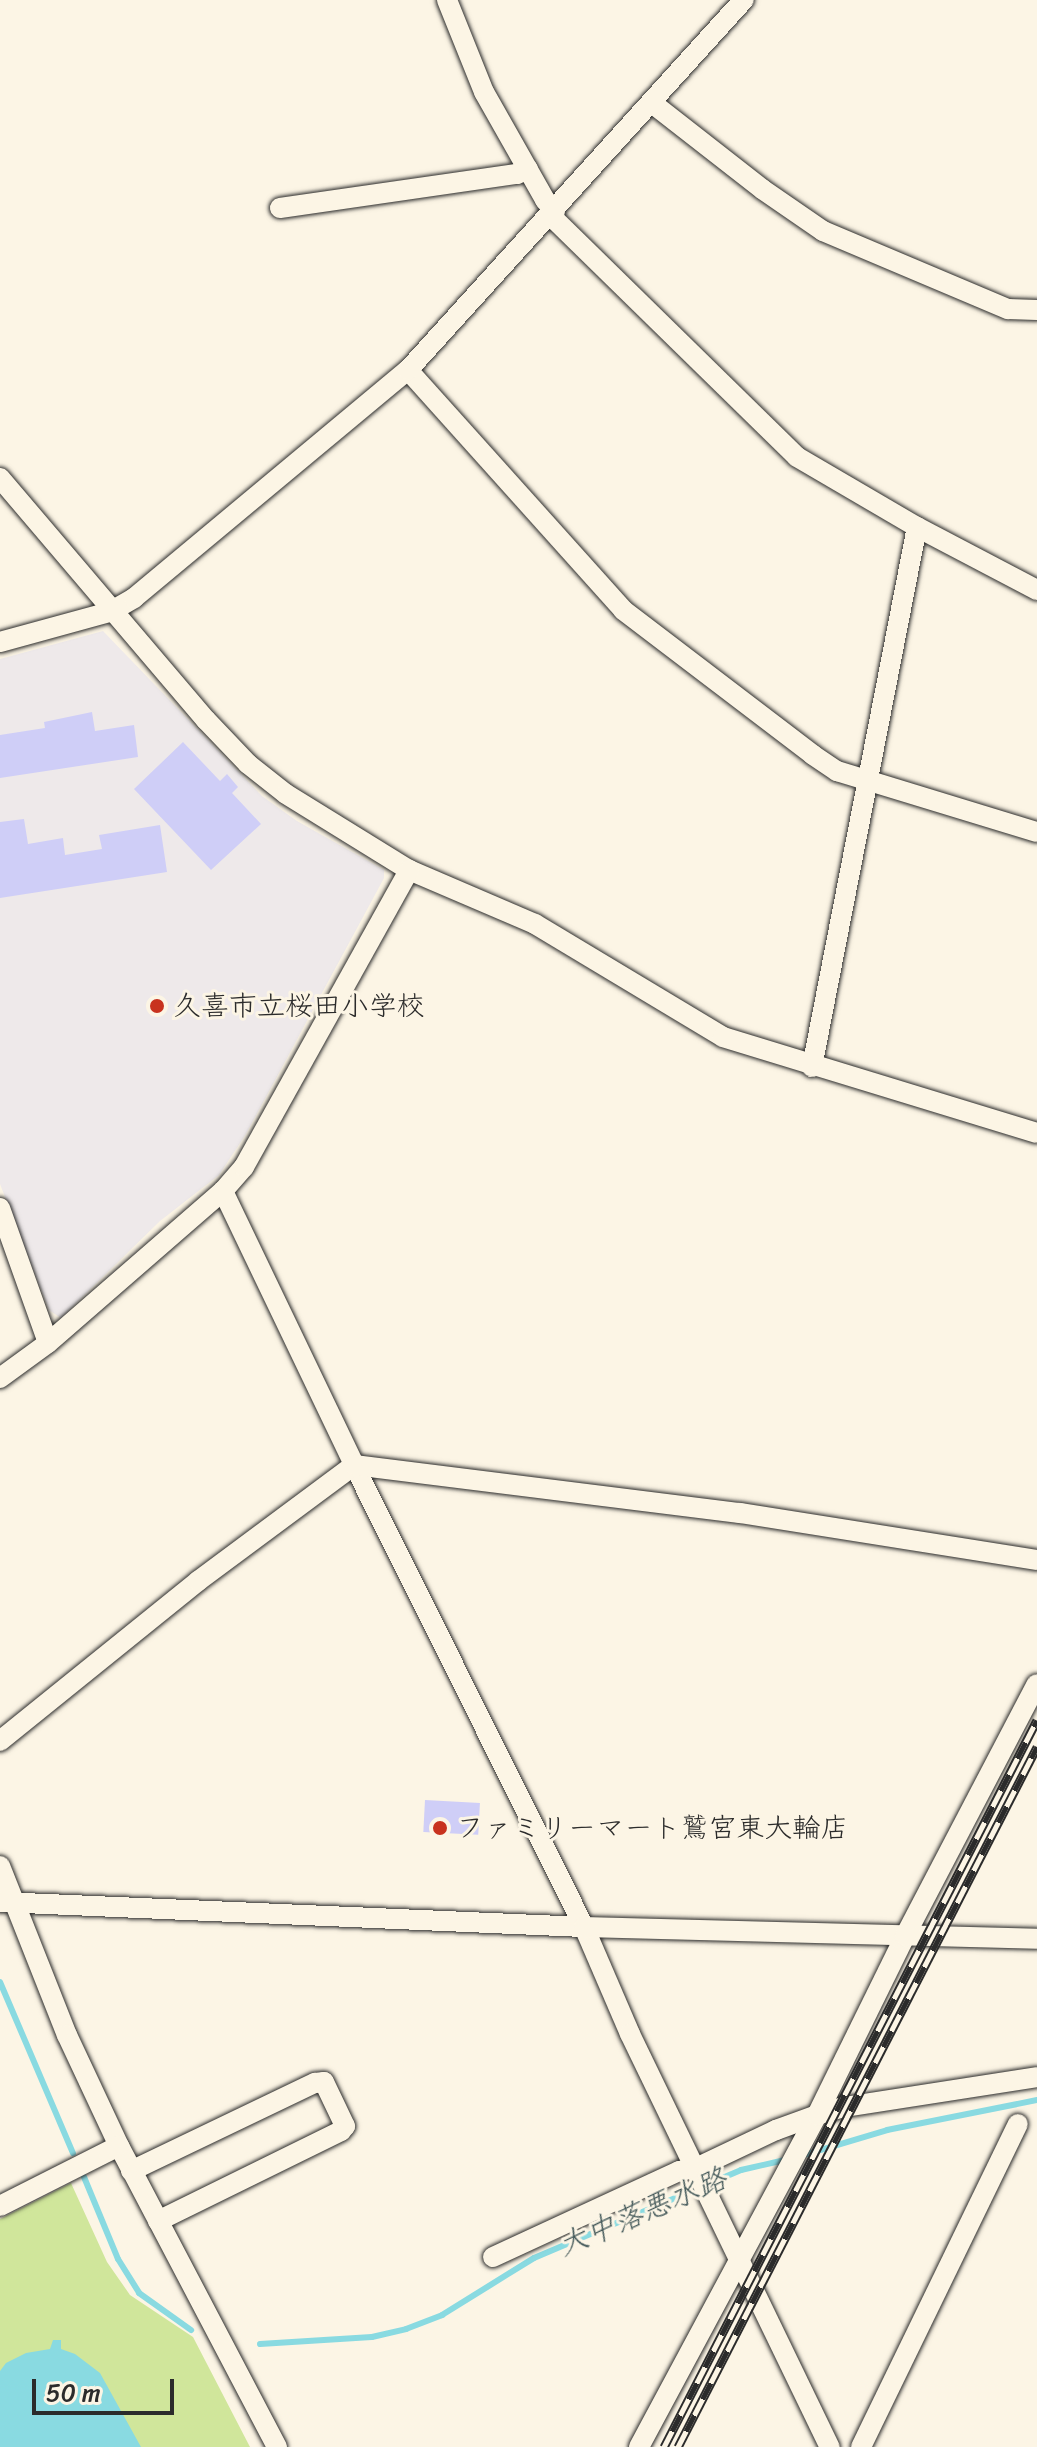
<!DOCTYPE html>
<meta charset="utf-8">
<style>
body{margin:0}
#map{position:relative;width:1037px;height:2447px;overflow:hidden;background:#fcf5e5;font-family:Sriracha,"Klee One",sans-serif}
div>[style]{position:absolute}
.built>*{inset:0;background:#eee9ea}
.green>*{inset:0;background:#d0e69b}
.water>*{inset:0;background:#89dae1}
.stream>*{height:6px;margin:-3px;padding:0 3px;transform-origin:3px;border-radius:3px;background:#89dae1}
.building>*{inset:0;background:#cfcef7;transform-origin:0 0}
.roads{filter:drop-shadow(0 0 2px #2b2b2b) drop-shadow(0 0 2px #2b2b2b)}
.minor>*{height:20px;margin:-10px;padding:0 10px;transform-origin:10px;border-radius:10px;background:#fcf5e5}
.rail>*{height:9px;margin-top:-4.5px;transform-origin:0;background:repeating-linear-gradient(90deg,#fcf5e5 0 18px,#2b2b2b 0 36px);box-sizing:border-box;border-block:2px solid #2b2b2b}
.dots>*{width:22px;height:22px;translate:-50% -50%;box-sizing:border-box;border:4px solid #fcf5e5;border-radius:50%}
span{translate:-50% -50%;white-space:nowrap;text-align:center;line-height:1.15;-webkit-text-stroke:6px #fcf5e5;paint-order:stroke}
.poi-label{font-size:28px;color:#2b2b2b}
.left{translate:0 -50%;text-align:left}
.water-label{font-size:30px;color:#425758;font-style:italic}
.scale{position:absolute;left:32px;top:2379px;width:142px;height:36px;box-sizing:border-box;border:4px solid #2b2b2b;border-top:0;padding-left:10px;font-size:24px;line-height:28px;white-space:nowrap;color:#2b2b2b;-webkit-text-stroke:6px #fcf5e5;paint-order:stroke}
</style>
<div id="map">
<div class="built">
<div style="clip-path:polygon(103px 631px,262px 796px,297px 821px,384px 870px,384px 878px,246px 1134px,219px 1175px,160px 1221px,61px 1318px,49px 1310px,0 1184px,0 659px)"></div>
</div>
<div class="green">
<div style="clip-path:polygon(71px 2183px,107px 2262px,130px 2295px,193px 2337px,250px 2447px,0 2447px,0 2219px)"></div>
</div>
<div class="water">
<div style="clip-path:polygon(53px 2340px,61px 2340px,61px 2349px,75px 2354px,100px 2373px,141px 2447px,0 2447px,0 2371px,6px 2363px,26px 2353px,50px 2349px)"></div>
</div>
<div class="stream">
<div style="left:0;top:1982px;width:186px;rotate:66.9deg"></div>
<div style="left:800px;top:2156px;width:91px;rotate:-16.6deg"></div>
<div style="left:887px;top:2130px;width:153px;rotate:-11.3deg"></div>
<div style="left:84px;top:2177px;width:89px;rotate:67.5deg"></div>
<div style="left:118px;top:2259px;width:40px;rotate:58deg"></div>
<div style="left:139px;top:2293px;width:64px;rotate:35.4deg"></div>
<div style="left:260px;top:2344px;width:112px;rotate:-3.6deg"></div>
<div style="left:372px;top:2337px;width:35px;rotate:-13deg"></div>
<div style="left:406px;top:2329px;width:39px;rotate:-21deg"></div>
<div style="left:442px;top:2315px;width:108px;rotate:-31.8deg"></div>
<div style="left:534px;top:2258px;width:225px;rotate:-23deg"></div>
<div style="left:741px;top:2170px;width:45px;rotate:-12.8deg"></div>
</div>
<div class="building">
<div style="clip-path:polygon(92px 712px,95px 731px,134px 725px,138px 757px,0 778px,0 735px,45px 728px,44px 722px)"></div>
<div style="clip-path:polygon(183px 742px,220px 781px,227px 774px,238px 787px,232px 793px,261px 824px,211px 870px,134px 789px)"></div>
<div style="clip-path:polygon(24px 819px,28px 844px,63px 838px,65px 855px,102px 849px,99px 835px,160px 825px,167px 872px,0 898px,0 822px)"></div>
<div style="left:425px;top:1800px;width:55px;height:32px;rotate:3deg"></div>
</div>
<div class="roads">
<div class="minor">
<div style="left:447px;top:0;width:99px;rotate:68.1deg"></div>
<div style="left:484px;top:92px;width:124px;rotate:60.5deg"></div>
<div style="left:545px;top:200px;width:15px;rotate:48deg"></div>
<div style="left:652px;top:103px;width:140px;rotate:38deg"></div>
<div style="left:762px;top:189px;width:74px;rotate:34.5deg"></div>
<div style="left:823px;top:231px;width:201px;rotate:22.9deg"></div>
<div style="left:1008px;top:309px;width:29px;rotate:2deg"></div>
<div style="left:280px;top:208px;width:239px;rotate:-8.2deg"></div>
<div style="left:517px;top:174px;width:12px;rotate:-24deg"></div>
<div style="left:551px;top:216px;width:344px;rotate:44.4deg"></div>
<div style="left:797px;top:457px;width:139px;rotate:30.3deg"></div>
<div style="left:917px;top:527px;width:136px;rotate:27.7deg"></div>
<div style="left:408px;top:370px;width:322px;rotate:48.1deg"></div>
<div style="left:623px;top:610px;width:239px;rotate:37.3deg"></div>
<div style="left:813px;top:755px;width:29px;rotate:34deg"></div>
<div style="left:837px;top:771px;width:209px;rotate:17deg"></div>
<div style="left:0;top:478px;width:318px;rotate:49.6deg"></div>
<div style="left:206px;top:720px;width:61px;rotate:46.3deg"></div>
<div style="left:248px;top:764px;width:48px;rotate:38.3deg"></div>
<div style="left:286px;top:794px;width:145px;rotate:31.7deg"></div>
<div style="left:409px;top:870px;width:137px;rotate:23.2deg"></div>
<div style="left:535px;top:924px;width:219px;rotate:31deg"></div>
<div style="left:723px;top:1037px;width:328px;rotate:17deg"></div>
<div style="left:0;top:642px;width:114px;rotate:-15.3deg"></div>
<div style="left:110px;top:612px;width:28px;rotate:-30deg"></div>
<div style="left:134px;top:598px;width:356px;rotate:-39.8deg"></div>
<div style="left:408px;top:370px;width:500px;rotate:-47.8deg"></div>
<div style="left:812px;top:1067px;width:550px;rotate:-79deg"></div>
<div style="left:223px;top:1191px;width:304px;rotate:64.4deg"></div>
<div style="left:354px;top:1465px;width:516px;rotate:63.53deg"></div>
<div style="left:584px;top:1927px;width:116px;rotate:66.7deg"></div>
<div style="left:630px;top:2034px;width:459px;rotate:64.2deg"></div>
<div style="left:0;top:1208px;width:143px;rotate:70.4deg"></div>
<div style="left:0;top:1378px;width:59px;rotate:-36.1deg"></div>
<div style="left:48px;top:1343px;width:232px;rotate:-41deg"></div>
<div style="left:223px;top:1191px;width:32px;rotate:-49deg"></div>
<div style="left:244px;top:1167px;width:340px;rotate:-60.9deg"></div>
<div style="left:0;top:1741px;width:255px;rotate:-38.9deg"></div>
<div style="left:198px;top:1581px;width:194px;rotate:-36.6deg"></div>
<div style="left:354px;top:1465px;width:389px;rotate:7.1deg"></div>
<div style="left:740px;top:1513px;width:301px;rotate:9deg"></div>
<div style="left:0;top:1866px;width:182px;rotate:68.4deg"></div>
<div style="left:67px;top:2035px;width:123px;rotate:64.9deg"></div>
<div style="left:119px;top:2146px;width:340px;rotate:62.3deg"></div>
<div style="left:0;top:1902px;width:585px;rotate:2.45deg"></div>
<div style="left:584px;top:1927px;width:453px;rotate:1.5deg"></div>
<div style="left:131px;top:2171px;width:204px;rotate:-25.6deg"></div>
<div style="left:315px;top:2083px;width:9px;rotate:-6deg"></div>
<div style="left:324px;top:2082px;width:49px;rotate:64.5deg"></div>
<div style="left:345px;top:2126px;width:6px;rotate:129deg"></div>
<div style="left:341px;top:2131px;width:204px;rotate:153.8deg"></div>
<div style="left:0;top:2206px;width:133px;rotate:-26.8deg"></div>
<div style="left:493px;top:2257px;width:205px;rotate:-24.8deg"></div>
<div style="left:679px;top:2171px;width:17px;rotate:-10deg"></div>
<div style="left:696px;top:2168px;width:89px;rotate:-25.4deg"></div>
<div style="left:776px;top:2130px;width:44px;rotate:-20.1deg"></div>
<div style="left:817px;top:2115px;width:28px;rotate:-17deg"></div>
<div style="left:844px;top:2107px;width:195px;rotate:-8.8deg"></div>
<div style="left:639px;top:2447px;width:377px;rotate:-61.8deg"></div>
<div style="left:817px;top:2115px;width:199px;rotate:-63.8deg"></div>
<div style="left:905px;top:1936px;width:284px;rotate:-62.4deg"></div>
<div style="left:861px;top:2447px;width:359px;rotate:-64.1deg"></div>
</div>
</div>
<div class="rail">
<div style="left:664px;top:2447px;width:817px;rotate:-62.84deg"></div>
<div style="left:678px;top:2447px;width:787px;rotate:-62.85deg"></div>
</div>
<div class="dots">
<div style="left:157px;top:1006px;background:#c8321e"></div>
<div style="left:440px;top:1828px;background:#c8321e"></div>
</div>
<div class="poi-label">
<span class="left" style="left:173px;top:1006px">久喜市立桜田小学校</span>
<span class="left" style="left:456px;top:1828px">ファミリーマート鷲宮東大輪店</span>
</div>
<div class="water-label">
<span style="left:642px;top:2212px;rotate:-23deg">大中落悪水路</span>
</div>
<div class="scale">50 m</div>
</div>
